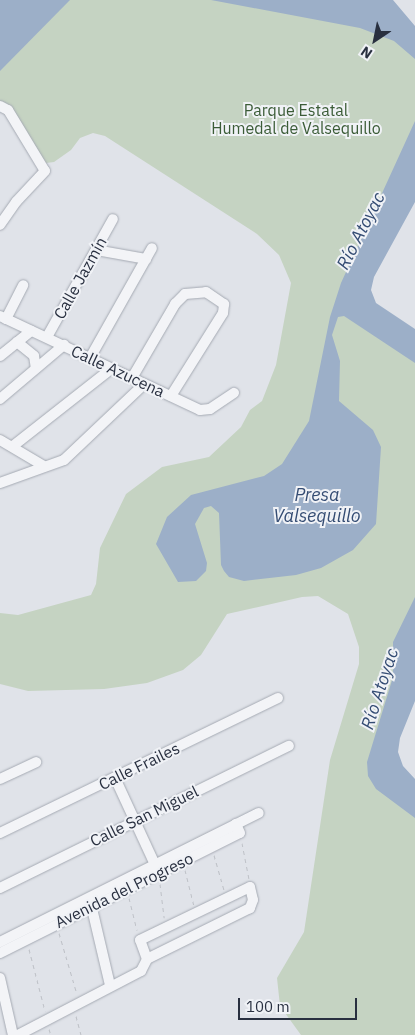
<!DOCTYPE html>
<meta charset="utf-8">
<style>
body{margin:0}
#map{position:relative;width:415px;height:1035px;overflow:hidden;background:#e0e3e9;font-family:"IBM Plex Sans",sans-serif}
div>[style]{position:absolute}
.green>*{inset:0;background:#c5d3c2}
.water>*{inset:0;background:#9cafc8}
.path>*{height:1px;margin-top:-0.5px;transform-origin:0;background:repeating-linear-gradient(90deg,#bec1c7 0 4px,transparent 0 8px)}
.roads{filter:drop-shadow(0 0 1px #a5aab3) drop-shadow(0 0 1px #a5aab3)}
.minor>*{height:10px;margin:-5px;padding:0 5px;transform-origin:5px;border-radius:5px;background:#f3f4f7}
span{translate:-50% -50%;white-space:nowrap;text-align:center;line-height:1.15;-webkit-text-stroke:4px #f0f2f6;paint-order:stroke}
.park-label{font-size:16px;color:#3b5c37}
.street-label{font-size:16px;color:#293040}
.water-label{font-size:18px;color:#344c73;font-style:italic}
.north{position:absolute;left:350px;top:15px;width:50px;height:50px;-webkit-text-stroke:4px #f0f2f6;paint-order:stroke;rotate:214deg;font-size:14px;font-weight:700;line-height:20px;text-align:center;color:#293040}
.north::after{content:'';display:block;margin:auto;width:18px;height:22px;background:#293040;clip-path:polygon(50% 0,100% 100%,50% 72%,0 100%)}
.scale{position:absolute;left:238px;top:998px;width:119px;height:22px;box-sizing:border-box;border:2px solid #293040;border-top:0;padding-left:6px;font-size:15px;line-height:18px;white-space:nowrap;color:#293040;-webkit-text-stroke:4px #f0f2f6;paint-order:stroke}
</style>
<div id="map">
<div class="green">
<div style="clip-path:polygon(0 0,292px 0,415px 36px,415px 169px,363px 302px,415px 335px,415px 691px,387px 752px,415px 783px,415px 1035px,301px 1035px,280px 1006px,277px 978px,304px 932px,330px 760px,359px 664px,359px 647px,348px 614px,318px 596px,302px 597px,227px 614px,201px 655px,183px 670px,147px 683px,104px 689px,28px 691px,0 684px,0 613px,18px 615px,91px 595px,96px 584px,100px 548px,126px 494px,162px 467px,209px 457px,241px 427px,250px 410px,262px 401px,276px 365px,291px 283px,279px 255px,257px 234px,105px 136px,93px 133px,80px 138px,71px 150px,54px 162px,46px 163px,0 104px)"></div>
</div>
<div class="water">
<div style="clip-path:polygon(0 0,70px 0,0 71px)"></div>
<div style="clip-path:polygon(211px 0,393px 0,415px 26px,415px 59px,394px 41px,360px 28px)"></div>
<div style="clip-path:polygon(415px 121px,415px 202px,374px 277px,371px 290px,376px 303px,415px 329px,415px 363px,344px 316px,338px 317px,332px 335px,340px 361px,339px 401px,373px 430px,381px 447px,376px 524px,353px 550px,321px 568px,296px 575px,244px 581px,229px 577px,224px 571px,221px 565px,219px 513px,211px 506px,204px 508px,195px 524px,207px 563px,206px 571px,196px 581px,178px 582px,156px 544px,167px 517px,191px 495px,264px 476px,282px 464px,309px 421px,330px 317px,341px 283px)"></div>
<div style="clip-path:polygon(415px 597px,415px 701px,400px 738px,398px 752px,403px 766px,415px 779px,415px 818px,376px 789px,368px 776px,367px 762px,393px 677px,393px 642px)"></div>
</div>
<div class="path">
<div style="left:242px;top:843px;width:36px;rotate:79deg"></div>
<div style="left:214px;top:855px;width:36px;rotate:74deg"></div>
<div style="left:185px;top:870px;width:36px;rotate:76deg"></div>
<div style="left:160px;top:884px;width:34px;rotate:83deg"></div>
<div style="left:129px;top:898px;width:33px;rotate:76deg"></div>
<div style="left:59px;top:933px;width:64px;rotate:73.6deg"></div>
<div style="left:29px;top:949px;width:64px;rotate:75.5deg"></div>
<div style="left:76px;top:1016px;width:20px;rotate:75deg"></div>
<div style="left:49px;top:1029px;width:6px;rotate:72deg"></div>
</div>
<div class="roads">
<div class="minor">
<div style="left:0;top:106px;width:9px;rotate:27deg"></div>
<div style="left:8px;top:110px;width:71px;rotate:58.8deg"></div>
<div style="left:45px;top:171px;width:42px;rotate:133.1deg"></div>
<div style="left:16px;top:202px;width:28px;rotate:125deg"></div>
<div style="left:96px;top:250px;width:51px;rotate:10.2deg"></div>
<div style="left:0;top:316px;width:221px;rotate:25.2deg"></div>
<div style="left:200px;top:410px;width:10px;rotate:-6deg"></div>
<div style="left:210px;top:409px;width:29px;rotate:-34deg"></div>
<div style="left:6px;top:319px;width:38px;rotate:-63deg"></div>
<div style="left:47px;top:337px;width:135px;rotate:-60.8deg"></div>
<div style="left:17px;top:342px;width:22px;rotate:39deg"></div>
<div style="left:34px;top:356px;width:12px;rotate:81deg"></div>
<div style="left:0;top:356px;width:40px;rotate:-39deg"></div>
<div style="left:90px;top:358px;width:126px;rotate:-60.6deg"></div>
<div style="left:132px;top:378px;width:86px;rotate:-59.8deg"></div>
<div style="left:175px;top:304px;width:14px;rotate:-45deg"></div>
<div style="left:185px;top:294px;width:21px;rotate:-5deg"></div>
<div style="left:206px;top:292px;width:22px;rotate:34deg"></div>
<div style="left:224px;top:304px;width:9px;rotate:96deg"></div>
<div style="left:223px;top:313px;width:98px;rotate:122.1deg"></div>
<div style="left:0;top:399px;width:84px;rotate:-40.2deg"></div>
<div style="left:0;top:440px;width:51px;rotate:30.6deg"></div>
<div style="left:13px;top:446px;width:125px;rotate:-38.2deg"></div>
<div style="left:0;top:483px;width:68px;rotate:-19.8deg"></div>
<div style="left:64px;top:460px;width:110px;rotate:-43.5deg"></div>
<div style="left:115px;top:778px;width:100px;rotate:65.2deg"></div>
<div style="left:0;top:779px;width:40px;rotate:-25deg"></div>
<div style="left:0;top:833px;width:309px;rotate:-25.9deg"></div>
<div style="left:0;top:888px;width:322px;rotate:-26.2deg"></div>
<div style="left:90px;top:900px;width:87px;rotate:76.8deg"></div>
<div style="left:0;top:942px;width:289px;rotate:-26.5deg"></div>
<div style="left:0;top:953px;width:268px;rotate:-26.6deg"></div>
<div style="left:240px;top:833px;width:10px;rotate:-114deg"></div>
<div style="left:0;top:978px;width:58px;rotate:77.2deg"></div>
<div style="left:18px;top:1035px;width:139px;rotate:-27.5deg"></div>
<div style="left:141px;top:971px;width:13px;rotate:-63deg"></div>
<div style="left:147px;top:959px;width:20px;rotate:-110deg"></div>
<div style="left:140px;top:940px;width:122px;rotate:-25.7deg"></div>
<div style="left:250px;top:887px;width:13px;rotate:77deg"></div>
<div style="left:253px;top:900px;width:9px;rotate:111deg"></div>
<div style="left:250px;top:908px;width:115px;rotate:153.7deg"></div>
</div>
</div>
<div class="park-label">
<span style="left:296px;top:119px">Parque Estatal<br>Humedal de Valsequillo</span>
</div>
<div class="street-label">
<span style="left:80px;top:278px;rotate:-61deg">Calle Jazmín</span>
<span style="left:118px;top:371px;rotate:25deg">Calle Azucena</span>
<span style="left:139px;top:766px;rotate:-26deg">Calle Frailes</span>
<span style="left:144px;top:816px;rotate:-26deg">Calle San Miguel</span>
<span style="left:124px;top:890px;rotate:-26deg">Avenida del Progreso</span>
</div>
<div class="water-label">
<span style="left:361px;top:231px;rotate:-63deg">Río Atoyac</span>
<span style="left:317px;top:506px">Presa<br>Valsequillo</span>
<span style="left:380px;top:689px;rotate:-72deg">Río Atoyac</span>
</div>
<div class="north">N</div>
<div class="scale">100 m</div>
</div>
